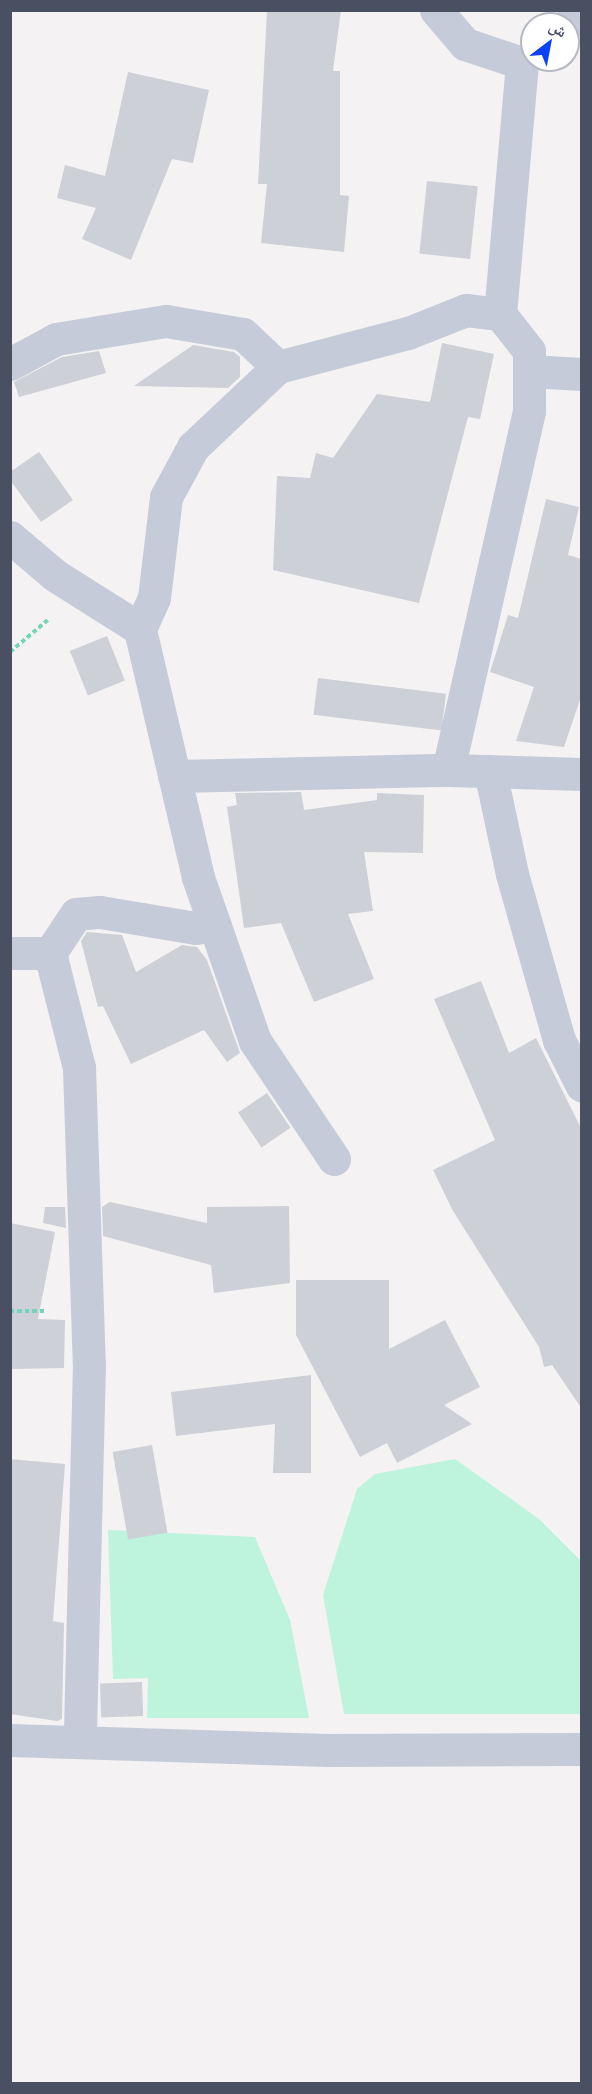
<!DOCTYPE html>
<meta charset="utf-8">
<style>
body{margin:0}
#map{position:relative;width:592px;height:2094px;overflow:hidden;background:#f4f2f2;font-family:Lato,"Noto Naskh Arabic",sans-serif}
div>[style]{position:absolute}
.green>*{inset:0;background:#bef4de}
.building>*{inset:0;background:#ced0d8;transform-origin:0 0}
.path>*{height:4px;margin-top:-2px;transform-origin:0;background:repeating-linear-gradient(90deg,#72d6b8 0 4.5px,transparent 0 7.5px)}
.minor>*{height:33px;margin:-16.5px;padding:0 16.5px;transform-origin:16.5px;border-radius:16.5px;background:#c5cbd8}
span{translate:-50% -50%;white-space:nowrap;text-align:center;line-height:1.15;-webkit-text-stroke:5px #fff;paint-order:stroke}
.frame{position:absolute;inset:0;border:12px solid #485062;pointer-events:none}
.north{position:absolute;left:520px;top:12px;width:60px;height:60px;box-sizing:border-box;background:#fff;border:2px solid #b6b9c0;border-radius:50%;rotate:32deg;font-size:16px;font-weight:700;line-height:24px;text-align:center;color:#485062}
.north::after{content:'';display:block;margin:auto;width:21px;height:27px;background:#0942f8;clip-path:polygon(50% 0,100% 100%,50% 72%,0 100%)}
</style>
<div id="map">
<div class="green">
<div style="clip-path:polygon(455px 1459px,539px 1519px,581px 1561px,581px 1714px,344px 1714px,323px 1595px,357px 1489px,375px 1474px)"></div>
<div style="clip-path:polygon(108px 1530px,255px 1537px,290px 1620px,309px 1718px,147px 1718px,148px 1678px,113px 1679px)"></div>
</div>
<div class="building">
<div style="clip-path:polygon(267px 10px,341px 10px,333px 71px,340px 71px,340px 195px,349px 196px,344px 252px,261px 243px,267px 184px,258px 184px)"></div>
<div style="clip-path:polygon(128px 72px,209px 90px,193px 163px,172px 159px,131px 260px,82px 239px,96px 208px,57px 198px,65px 165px,105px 176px)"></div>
<div style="left:427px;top:181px;width:51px;height:73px;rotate:6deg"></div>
<div style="clip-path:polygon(442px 343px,494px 354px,480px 419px,468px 417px,419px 603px,273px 570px,277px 476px,310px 478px,316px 453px,333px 458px,377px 394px,430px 402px)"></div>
<div style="clip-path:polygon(193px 345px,234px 352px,240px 357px,240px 377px,228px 388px,134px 386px)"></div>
<div style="clip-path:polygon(99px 351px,106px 373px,19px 397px,14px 382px,62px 357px)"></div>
<div style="clip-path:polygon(39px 452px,73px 500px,41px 522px,10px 480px,10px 472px)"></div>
<div style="clip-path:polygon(546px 499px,579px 507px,568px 555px,582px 559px,582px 694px,564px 747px,516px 741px,534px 687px,490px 672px,508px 615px,518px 618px)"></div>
<div style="left:107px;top:636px;width:48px;height:40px;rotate:68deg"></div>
<div style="left:318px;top:678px;width:129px;height:37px;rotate:7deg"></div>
<div style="clip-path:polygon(301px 792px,304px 810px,377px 800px,377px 793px,424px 795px,423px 853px,364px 852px,373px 911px,348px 914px,374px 979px,314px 1002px,281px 923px,244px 928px,227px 807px,237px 805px,235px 793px)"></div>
<div style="clip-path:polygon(87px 932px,122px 935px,136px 972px,182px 945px,197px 947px,207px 960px,240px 1053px,227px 1062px,204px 1030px,131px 1064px,103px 1006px,98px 1007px,81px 941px)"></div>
<div style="clip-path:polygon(481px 981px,509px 1053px,536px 1038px,582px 1130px,582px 1409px,552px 1365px,544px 1367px,539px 1347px,453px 1211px,433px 1170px,495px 1140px,434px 999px)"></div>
<div style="left:267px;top:1093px;width:42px;height:35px;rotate:56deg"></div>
<div style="clip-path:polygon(110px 1202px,207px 1223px,207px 1207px,289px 1206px,290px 1283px,214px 1293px,211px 1265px,103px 1236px,102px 1207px)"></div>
<div style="clip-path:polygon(45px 1207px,65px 1207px,66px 1228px,43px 1223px)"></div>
<div style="clip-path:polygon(10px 1223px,55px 1232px,38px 1319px,65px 1320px,64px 1368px,10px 1369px)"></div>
<div style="clip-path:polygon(296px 1280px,389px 1280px,389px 1349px,445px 1320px,480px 1387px,444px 1405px,472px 1424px,397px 1463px,387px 1443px,360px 1457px,296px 1335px)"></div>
<div style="clip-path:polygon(311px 1375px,311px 1473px,273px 1473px,275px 1424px,176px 1436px,171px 1392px)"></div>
<div style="left:152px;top:1445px;width:89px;height:40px;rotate:80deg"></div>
<div style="clip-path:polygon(10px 1459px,65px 1464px,53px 1621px,64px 1623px,62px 1719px,57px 1721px,10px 1714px)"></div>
<div style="left:142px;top:1682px;width:34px;height:42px;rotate:88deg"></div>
</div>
<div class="path">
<div style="left:10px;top:652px;width:51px;rotate:-40.2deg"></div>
<div style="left:10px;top:1311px;width:37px"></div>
</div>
<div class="minor">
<div style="left:436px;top:10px;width:45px;rotate:49.5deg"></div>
<div style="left:465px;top:44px;width:60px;rotate:18.4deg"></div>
<div style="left:522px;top:63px;width:252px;rotate:95deg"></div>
<div style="left:568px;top:24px;width:17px;rotate:-36deg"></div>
<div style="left:10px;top:364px;width:52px;rotate:-28.5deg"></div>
<div style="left:56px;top:339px;width:111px;rotate:-9.3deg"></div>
<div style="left:166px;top:321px;width:78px;rotate:9.6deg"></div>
<div style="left:243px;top:334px;width:48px;rotate:43.3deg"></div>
<div style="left:529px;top:371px;width:53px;rotate:3.2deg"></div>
<div style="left:10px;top:537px;width:60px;rotate:40.3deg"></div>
<div style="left:56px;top:576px;width:99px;rotate:32.2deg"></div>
<div style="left:490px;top:771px;width:105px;rotate:77.9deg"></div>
<div style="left:512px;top:874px;width:173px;rotate:74.2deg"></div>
<div style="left:559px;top:1040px;width:51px;rotate:63.4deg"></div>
<div style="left:174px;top:776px;width:274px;rotate:-1.3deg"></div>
<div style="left:448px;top:770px;width:134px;rotate:1.7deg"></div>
<div style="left:10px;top:953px;width:40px"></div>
<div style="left:50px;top:953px;width:47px;rotate:-56.3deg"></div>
<div style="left:76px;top:914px;width:24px;rotate:-5deg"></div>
<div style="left:100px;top:912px;width:97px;rotate:9.5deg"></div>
<div style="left:196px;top:928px;width:19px;rotate:-9deg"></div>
<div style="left:50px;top:953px;width:119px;rotate:75.8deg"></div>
<div style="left:79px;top:1068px;width:295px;rotate:88.1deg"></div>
<div style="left:89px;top:1363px;width:376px;rotate:91.4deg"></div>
<div style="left:334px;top:1159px;width:142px;rotate:-123.8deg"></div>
<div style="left:255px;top:1041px;width:174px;rotate:-109.2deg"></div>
<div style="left:198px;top:877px;width:255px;rotate:-103.2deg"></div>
<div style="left:140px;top:629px;width:34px;rotate:-66deg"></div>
<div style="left:154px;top:598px;width:102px;rotate:-83.2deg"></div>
<div style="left:166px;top:497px;width:57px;rotate:-61.6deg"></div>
<div style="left:193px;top:447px;width:117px;rotate:-43.3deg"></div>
<div style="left:278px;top:367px;width:134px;rotate:-14.7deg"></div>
<div style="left:408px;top:333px;width:62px;rotate:-21.6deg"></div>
<div style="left:466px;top:310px;width:34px;rotate:7deg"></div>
<div style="left:500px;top:314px;width:47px;rotate:51.9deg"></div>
<div style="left:529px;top:351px;width:60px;rotate:90deg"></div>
<div style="left:529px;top:411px;width:368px;rotate:102.7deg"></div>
<div style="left:10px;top:1740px;width:318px;rotate:1.8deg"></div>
<div style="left:328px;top:1750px;width:254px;rotate:-0.2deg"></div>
</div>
<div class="frame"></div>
<div class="north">ش</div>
</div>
